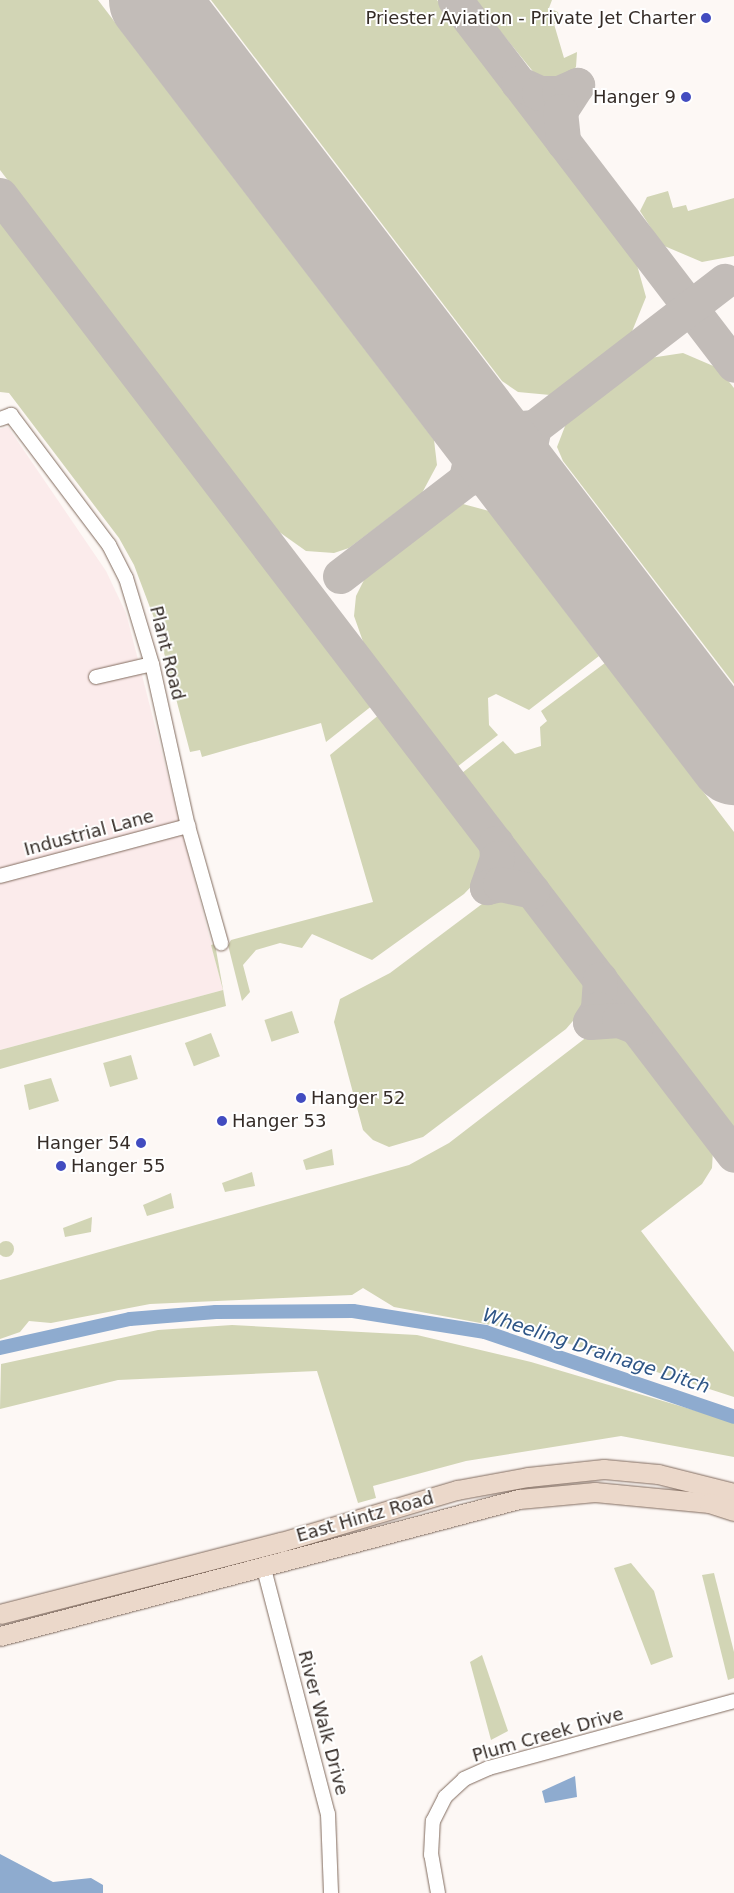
<!DOCTYPE html>
<style>
body{margin:0}
#map{position:relative;width:734px;height:1893px;overflow:hidden;background:#fdf8f5;font-family:"DejaVu Sans",sans-serif}
div>[style]{position:absolute}
.industrial>*{inset:0;background:#fbebeb}
.green>*{inset:0;background:#d2d5b5;transform-origin:0 0}
.round{border-radius:50%}
.water>*{inset:0;background:#8eabcf}
.canal>*{height:14px;margin:-7px;padding:0 7px;transform-origin:7px;border-radius:7px;background:#8eabcf}
.taxiway>*{height:35px;margin:-17.5px;padding:0 17.5px;transform-origin:17.5px;border-radius:17.5px;background:#c2bcb8}
.runway>*{height:89px;margin:-44.5px;padding:0 44.5px;transform-origin:44.5px;border-radius:44.5px;background:#c2bcb8}
.roads{filter:drop-shadow(0 0 1px #816b5e) drop-shadow(0 0 1px #816b5e)}
.minor>*{height:14px;margin:-7px;padding:0 7px;transform-origin:7px;border-radius:7px;background:#fff}
.secondary>*{height:19px;margin:-9.5px;padding:0 9.5px;transform-origin:9.5px;border-radius:9.5px;background:#ebd8ca}
.dots>*{width:14px;height:14px;translate:-50% -50%;box-sizing:border-box;border:2px solid #fff;border-radius:50%}
span{translate:-50% -50%;white-space:nowrap;text-align:center;line-height:1.15;-webkit-text-stroke:4px #fff;paint-order:stroke}
.poi-label{font-size:18px;color:#352c27}
.right{translate:-100% -50%;text-align:right}
.left{translate:0 -50%;text-align:left}
.street-label{font-size:18px;color:#352c27}
.water-label{font-size:19px;color:#2e5586;font-style:italic}
</style>
<div id="map">
<div class="industrial">
<div style="clip-path:polygon(8px 427px,106px 571px,126px 613px,223px 990px,0 1050px,0 429px)"></div>
</div>
<div class="green">
<div style="clip-path:polygon(0 0,98px 0,434px 440px,437px 465px,422px 493px,349px 548px,334px 553px,306px 551px,275px 529px,0 170px)"></div>
<div style="clip-path:polygon(211px 0,437px 0,635px 258px,646px 297px,631px 334px,550px 395px,518px 392px,502px 381px)"></div>
<div style="clip-path:polygon(475px 0,552px 0,549px 8px,558px 12px,560px 22px,554px 24px,564px 58px,577px 52px,576px 67px,569px 75px,553px 79px,535px 74px)"></div>
<div style="clip-path:polygon(668px 191px,673px 208px,686px 205px,688px 211px,734px 198px,734px 256px,702px 262px,662px 245px,640px 211px,647px 197px)"></div>
<div style="clip-path:polygon(0 217px,373px 705px,326px 742px,321px 723px,202px 757px,200px 750px,190px 752px,157px 626px,134px 565px,119px 538px,9px 393px,0 392px)"></div>
<div style="clip-path:polygon(683px 353px,718px 368px,734px 388px,734px 684px,563px 461px,557px 447px,567px 421px,650px 358px)"></div>
<div style="clip-path:polygon(463px 504px,489px 511px,599px 656px,529px 710px,496px 694px,488px 698px,489px 725px,498px 735px,457px 767px,366px 650px,354px 616px,356px 596px,366px 576px)"></div>
<div style="clip-path:polygon(605px 663px,734px 832px,734px 1129px,462px 773px,503px 741px,515px 754px,541px 746px,540px 727px,547px 721px,541px 711px)"></div>
<div style="clip-path:polygon(380px 714px,482px 850px,483px 874px,464px 894px,372px 960px,312px 934px,302px 948px,280px 943px,256px 950px,243px 965px,250px 992px,242px 1001px,228px 945px,231px 940px,373px 902px,330px 755px)"></div>
<div style="clip-path:polygon(506px 895px,528px 908px,583px 980px,585px 1007px,566px 1029px,423px 1137px,389px 1147px,373px 1140px,363px 1130px,334px 1022px,340px 999px,390px 973px,486px 901px)"></div>
<div style="clip-path:polygon(215px 944px,226px 1006px,0 1069px,0 1050px,223px 990px,211px 945px)"></div>
<div style="left:292px;top:1011px;width:23px;height:29px;rotate:72deg"></div>
<div style="clip-path:polygon(607px 1031px,631px 1042px,713px 1150px,712px 1168px,702px 1184px,641px 1231px,734px 1352px,734px 1397px,539px 1334px,394px 1307px,363px 1288px,352px 1295px,150px 1304px,51px 1323px,29px 1321px,20px 1332px,0 1339px,0 1280px,409px 1165px,449px 1143px,592px 1033px)"></div>
<div style="left:211px;top:1033px;width:25px;height:28px;rotate:69deg"></div>
<div style="left:131px;top:1055px;width:25px;height:29px;rotate:74deg"></div>
<div style="clip-path:polygon(51px 1078px,59px 1101px,29px 1110px,24px 1085px)"></div>
<div style="clip-path:polygon(332px 1149px,334px 1165px,306px 1170px,303px 1160px)"></div>
<div style="clip-path:polygon(252px 1172px,255px 1186px,225px 1192px,222px 1183px)"></div>
<div style="clip-path:polygon(171px 1193px,174px 1208px,147px 1216px,143px 1205px)"></div>
<div style="clip-path:polygon(92px 1217px,91px 1232px,65px 1237px,63px 1228px)"></div>
<div class="round" style="left:-2px;top:1241px;width:16px;height:16px"></div>
<div style="clip-path:polygon(232px 1325px,417px 1335px,531px 1362px,734px 1422px,734px 1457px,621px 1436px,466px 1461px,373px 1486px,376px 1498px,358px 1503px,317px 1371px,118px 1380px,0 1409px,1px 1364px,158px 1330px)"></div>
<div style="clip-path:polygon(631px 1563px,654px 1591px,673px 1657px,651px 1665px,614px 1568px)"></div>
<div style="clip-path:polygon(714px 1573px,734px 1652px,734px 1678px,728px 1680px,702px 1575px)"></div>
<div style="clip-path:polygon(482px 1655px,508px 1731px,491px 1740px,470px 1662px)"></div>
</div>
<div class="water">
<div style="clip-path:polygon(575px 1776px,577px 1797px,545px 1803px,542px 1791px)"></div>
<div style="clip-path:polygon(0 1854px,53px 1882px,91px 1878px,103px 1885px,103px 1893px,0 1893px)"></div>
</div>
<div class="canal">
<div style="left:0;top:1348px;width:133px;rotate:-12.6deg"></div>
<div style="left:130px;top:1319px;width:86px;rotate:-4.7deg"></div>
<div style="left:216px;top:1312px;width:137px;rotate:-0.4deg"></div>
<div style="left:353px;top:1311px;width:134px;rotate:9deg"></div>
<div style="left:485px;top:1332px;width:263px;rotate:18.8deg"></div>
</div>
<div class="taxiway">
<div style="left:455px;top:0;width:459px;rotate:52.6deg"></div>
<div style="left:518px;top:83px;width:23px;rotate:25deg"></div>
<div style="left:539px;top:93px;width:20px"></div>
<div style="left:559px;top:93px;width:20px;rotate:-24deg"></div>
<div style="left:577px;top:85px;width:31px;rotate:123deg"></div>
<div style="left:560px;top:111px;width:31px;rotate:84deg"></div>
<div style="left:0;top:195px;width:1208px;rotate:52.6deg"></div>
<div style="left:467px;top:410px;width:47px;rotate:23.8deg"></div>
<div style="left:510px;top:429px;width:24px;rotate:-5deg"></div>
<div style="left:534px;top:427px;width:42px;rotate:102.4deg"></div>
<div style="left:525px;top:468px;width:35px;rotate:72deg"></div>
<div style="left:536px;top:501px;width:30px;rotate:-143deg"></div>
<div style="left:512px;top:483px;width:24px;rotate:-163deg"></div>
<div style="left:489px;top:476px;width:23px;rotate:175deg"></div>
<div style="left:466px;top:478px;width:41px;rotate:-77.3deg"></div>
<div style="left:475px;top:438px;width:29px;rotate:-106deg"></div>
<div style="left:340px;top:576px;width:485px;rotate:-37.5deg"></div>
<div style="left:496px;top:843px;width:15px;rotate:86deg"></div>
<div style="left:497px;top:858px;width:31px;rotate:109deg"></div>
<div style="left:487px;top:887px;width:13px;rotate:-13deg"></div>
<div style="left:500px;top:884px;width:33px;rotate:12deg"></div>
<div style="left:600px;top:979px;width:30px;rotate:94deg"></div>
<div style="left:598px;top:1009px;width:15px;rotate:122deg"></div>
<div style="left:590px;top:1022px;width:29px;rotate:-4deg"></div>
<div style="left:619px;top:1020px;width:18px;rotate:22deg"></div>
</div>
<div class="runway">
<div style="left:153px;top:0;width:957px;rotate:52.6deg"></div>
</div>
<div class="roads">
<div class="minor">
<div style="left:0;top:419px;width:12px;rotate:-20deg"></div>
<div style="left:11px;top:415px;width:163px;rotate:53deg"></div>
<div style="left:109px;top:545px;width:37px;rotate:63deg"></div>
<div style="left:126px;top:578px;width:90px;rotate:73.2deg"></div>
<div style="left:152px;top:664px;width:166px;rotate:77.5deg"></div>
<div style="left:188px;top:826px;width:122px;rotate:74.2deg"></div>
<div style="left:96px;top:677px;width:57px;rotate:-13.1deg"></div>
<div style="left:0;top:876px;width:195px;rotate:-14.9deg"></div>
<div style="left:263px;top:1565px;width:257px;rotate:75.4deg"></div>
<div style="left:328px;top:1814px;width:79px;rotate:87.8deg"></div>
<div style="left:438px;top:1893px;width:39px;rotate:-100deg"></div>
<div style="left:431px;top:1855px;width:34px;rotate:-87deg"></div>
<div style="left:433px;top:1821px;width:27px;rotate:-63deg"></div>
<div style="left:445px;top:1797px;width:26px;rotate:-43deg"></div>
<div style="left:464px;top:1779px;width:27px;rotate:-24deg"></div>
<div style="left:489px;top:1768px;width:254px;rotate:-15.3deg"></div>
</div>
<div class="secondary">
<div style="left:0;top:1614px;width:290px;rotate:-14.4deg"></div>
<div style="left:281px;top:1542px;width:184px;rotate:-16.5deg"></div>
<div style="left:457px;top:1490px;width:72px;rotate:-10.4deg"></div>
<div style="left:528px;top:1477px;width:76px;rotate:-6deg"></div>
<div style="left:604px;top:1469px;width:54px;rotate:5.3deg"></div>
<div style="left:658px;top:1474px;width:78px;rotate:14deg"></div>
<div style="left:0;top:1636px;width:537px;rotate:-14.79deg"></div>
<div style="left:519px;top:1499px;width:76px;rotate:-5.3deg"></div>
<div style="left:595px;top:1492px;width:115px;rotate:5.5deg"></div>
<div style="left:709px;top:1503px;width:26px;rotate:18deg"></div>
</div>
</div>
<div class="dots">
<div style="left:706px;top:18px;background:#424cc0"></div>
<div style="left:686px;top:97px;background:#424cc0"></div>
<div style="left:301px;top:1098px;background:#424cc0"></div>
<div style="left:222px;top:1121px;background:#424cc0"></div>
<div style="left:141px;top:1143px;background:#424cc0"></div>
<div style="left:61px;top:1166px;background:#424cc0"></div>
</div>
<div class="poi-label">
<span class="right" style="left:696px;top:18px">Priester Aviation - Private Jet Charter</span>
<span class="right" style="left:676px;top:97px">Hanger 9</span>
<span class="left" style="left:311px;top:1098px">Hanger 52</span>
<span class="left" style="left:232px;top:1121px">Hanger 53</span>
<span class="right" style="left:131px;top:1143px">Hanger 54</span>
<span class="left" style="left:71px;top:1166px">Hanger 55</span>
</div>
<div class="street-label">
<span style="left:167px;top:653px;rotate:76deg">Plant Road</span>
<span style="left:89px;top:833px;rotate:-15deg">Industrial Lane</span>
<span style="left:365px;top:1517px;rotate:-16deg">East Hintz Road</span>
<span style="left:323px;top:1723px;rotate:75deg">River Walk Drive</span>
<span style="left:548px;top:1735px;rotate:-16deg">Plum Creek Drive</span>
</div>
<div class="water-label">
<span style="left:596px;top:1351px;rotate:18deg">Wheeling Drainage Ditch</span>
</div>
</div>
